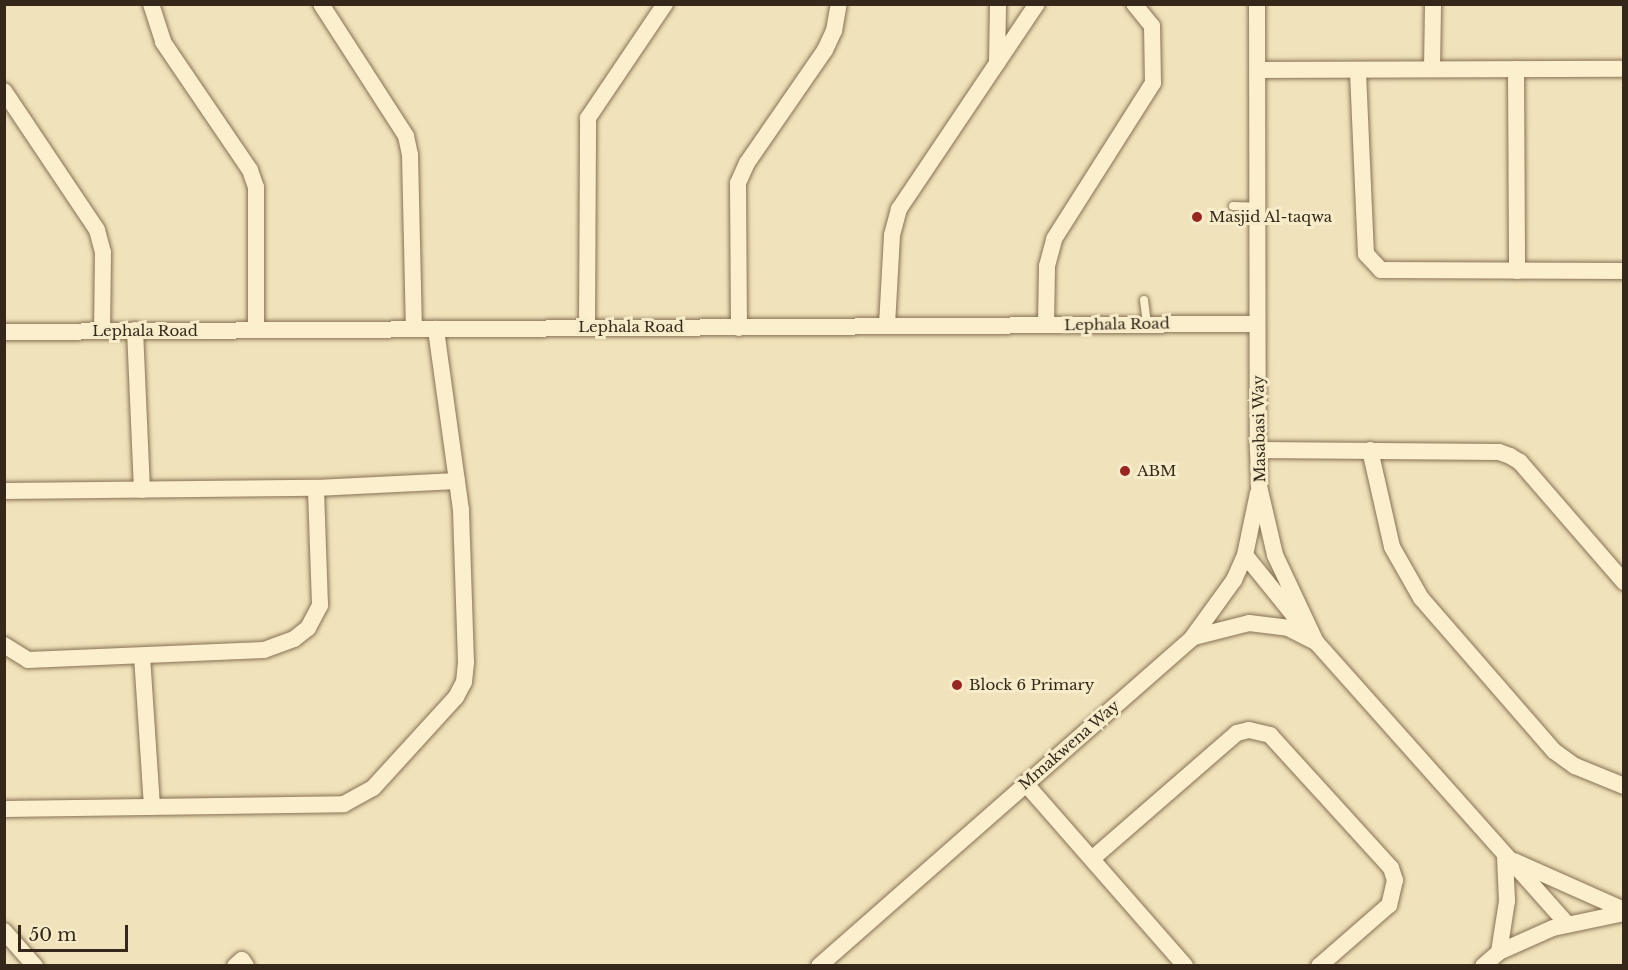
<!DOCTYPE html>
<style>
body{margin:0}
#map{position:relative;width:1628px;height:970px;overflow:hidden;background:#f0e2ba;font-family:"Libre Baskerville",serif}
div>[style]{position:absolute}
.roads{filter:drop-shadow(0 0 2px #877154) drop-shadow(0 0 2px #877154)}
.lane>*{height:8px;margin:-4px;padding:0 4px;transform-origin:4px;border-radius:4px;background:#fbefcd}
.street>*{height:16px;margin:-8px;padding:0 8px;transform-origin:8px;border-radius:8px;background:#fbefcd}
.dots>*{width:16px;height:16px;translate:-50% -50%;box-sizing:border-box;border:3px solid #f7ecca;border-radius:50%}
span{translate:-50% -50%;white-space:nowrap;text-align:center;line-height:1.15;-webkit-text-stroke:6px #f7ecca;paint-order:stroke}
.poi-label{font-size:15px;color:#35281a}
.left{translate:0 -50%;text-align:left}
.street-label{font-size:15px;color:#35281a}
.frame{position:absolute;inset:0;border:6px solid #35281a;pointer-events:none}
.scale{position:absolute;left:18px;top:925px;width:110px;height:27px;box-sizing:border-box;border:3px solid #35281a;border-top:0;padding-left:8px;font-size:18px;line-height:21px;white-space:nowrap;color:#35281a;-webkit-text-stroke:4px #f7ecca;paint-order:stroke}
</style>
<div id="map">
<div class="roads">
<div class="lane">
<div style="left:1233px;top:206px;width:25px;rotate:2deg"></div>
<div style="left:1144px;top:300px;width:24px;rotate:83deg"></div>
</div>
<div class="street">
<div style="left:151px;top:4px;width:40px;rotate:72deg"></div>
<div style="left:163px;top:42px;width:155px;rotate:55.8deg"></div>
<div style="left:250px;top:170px;width:18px;rotate:71deg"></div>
<div style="left:256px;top:187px;width:143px;rotate:90deg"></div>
<div style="left:321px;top:4px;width:157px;rotate:57.2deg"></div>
<div style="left:406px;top:136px;width:19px;rotate:78deg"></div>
<div style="left:410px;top:155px;width:174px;rotate:88.7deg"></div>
<div style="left:1257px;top:4px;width:446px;rotate:89.9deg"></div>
<div style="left:1258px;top:450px;width:36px;rotate:88deg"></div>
<div style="left:1259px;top:486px;width:71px;rotate:76.9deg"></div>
<div style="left:1275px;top:555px;width:96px;rotate:64.8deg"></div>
<div style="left:1316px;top:642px;width:378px;rotate:48.3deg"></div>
<div style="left:997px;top:63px;width:59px;rotate:-89deg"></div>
<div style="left:1432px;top:69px;width:65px;rotate:-89.1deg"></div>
<div style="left:1516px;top:69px;width:202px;rotate:89.7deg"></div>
<div style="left:1258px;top:70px;width:366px;rotate:-0.2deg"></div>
<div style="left:1358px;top:72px;width:182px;rotate:87.5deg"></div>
<div style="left:1366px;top:254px;width:22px;rotate:47deg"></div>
<div style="left:1381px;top:270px;width:243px;rotate:0.2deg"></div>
<div style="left:4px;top:91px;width:167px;rotate:56.2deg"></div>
<div style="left:97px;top:230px;width:23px;rotate:75deg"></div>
<div style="left:103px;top:252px;width:78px;rotate:90.7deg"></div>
<div style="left:887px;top:325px;width:90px;rotate:-86.8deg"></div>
<div style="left:892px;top:235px;width:27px;rotate:-75deg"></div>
<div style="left:899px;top:209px;width:247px;rotate:-56.1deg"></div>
<div style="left:1046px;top:325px;width:59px;rotate:-89deg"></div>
<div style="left:1047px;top:266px;width:28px;rotate:-75deg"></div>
<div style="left:1054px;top:239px;width:185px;rotate:-57.6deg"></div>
<div style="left:1153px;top:83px;width:57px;rotate:-91deg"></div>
<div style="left:1152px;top:26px;width:28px;rotate:-129deg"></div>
<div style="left:587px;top:326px;width:208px;rotate:-89.7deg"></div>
<div style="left:588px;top:118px;width:138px;rotate:-56deg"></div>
<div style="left:739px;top:328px;width:145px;rotate:-90.4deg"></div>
<div style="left:738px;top:183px;width:22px;rotate:-66deg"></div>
<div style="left:747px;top:163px;width:137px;rotate:-55.4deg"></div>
<div style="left:825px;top:50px;width:21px;rotate:-65deg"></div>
<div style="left:834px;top:31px;width:27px;rotate:-80deg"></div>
<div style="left:135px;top:330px;width:160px;rotate:87.5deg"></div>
<div style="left:4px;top:332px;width:1253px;rotate:-0.37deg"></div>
<div style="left:1258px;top:450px;width:241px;rotate:0.5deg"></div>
<div style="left:1499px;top:452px;width:12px;rotate:20deg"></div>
<div style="left:1510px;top:456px;width:12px;rotate:31deg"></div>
<div style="left:1520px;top:462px;width:159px;rotate:49.1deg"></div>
<div style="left:1370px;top:450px;width:99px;rotate:77.2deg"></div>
<div style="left:1392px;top:547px;width:59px;rotate:60.4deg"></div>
<div style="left:1421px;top:598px;width:203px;rotate:49deg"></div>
<div style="left:1554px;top:751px;width:26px;rotate:36deg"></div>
<div style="left:1575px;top:766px;width:53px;rotate:22.2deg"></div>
<div style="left:4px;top:491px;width:312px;rotate:-0.6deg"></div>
<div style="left:316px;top:488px;width:141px;rotate:-2.8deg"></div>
<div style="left:1245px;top:555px;width:81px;rotate:51deg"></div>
<div style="left:1194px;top:637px;width:57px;rotate:-14.3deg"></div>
<div style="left:1249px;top:623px;width:39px;rotate:7deg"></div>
<div style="left:1288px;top:628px;width:31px;rotate:27deg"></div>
<div style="left:4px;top:645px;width:28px;rotate:32deg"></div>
<div style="left:28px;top:660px;width:236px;rotate:-2.4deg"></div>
<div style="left:264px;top:650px;width:32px;rotate:-20deg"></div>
<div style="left:294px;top:639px;width:18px;rotate:-38deg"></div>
<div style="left:308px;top:628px;width:26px;rotate:-62deg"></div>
<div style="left:320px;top:605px;width:117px;rotate:-92deg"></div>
<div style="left:142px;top:656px;width:150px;rotate:86.2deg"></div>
<div style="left:1025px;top:783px;width:243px;rotate:48.8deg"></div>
<div style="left:4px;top:809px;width:340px;rotate:-0.8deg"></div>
<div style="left:344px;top:804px;width:33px;rotate:-29deg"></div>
<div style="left:373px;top:788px;width:123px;rotate:-47.6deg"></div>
<div style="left:456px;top:697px;width:17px;rotate:-62deg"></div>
<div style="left:464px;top:682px;width:20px;rotate:-84deg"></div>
<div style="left:466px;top:662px;width:152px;rotate:-91.9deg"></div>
<div style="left:461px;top:510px;width:183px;rotate:-97.9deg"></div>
<div style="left:1093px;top:858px;width:191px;rotate:-41deg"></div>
<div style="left:1237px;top:733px;width:12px;rotate:-14deg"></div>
<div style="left:1249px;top:730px;width:22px;rotate:13deg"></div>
<div style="left:1270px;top:735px;width:180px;rotate:47.7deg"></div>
<div style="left:1391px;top:868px;width:13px;rotate:72deg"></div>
<div style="left:1395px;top:880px;width:26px;rotate:103deg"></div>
<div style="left:1389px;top:905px;width:93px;rotate:138.9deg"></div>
<div style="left:1514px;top:861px;width:120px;rotate:24deg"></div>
<div style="left:4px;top:931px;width:47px;rotate:48.5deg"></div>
<div style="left:1499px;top:952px;width:52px;rotate:-81.1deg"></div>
<div style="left:1507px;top:901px;width:44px;rotate:-92.6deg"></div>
<div style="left:235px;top:966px;width:9px;rotate:-41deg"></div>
<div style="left:242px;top:960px;width:7px;rotate:56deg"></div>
<div style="left:819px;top:966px;width:497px;rotate:-41.3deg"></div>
<div style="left:1192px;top:638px;width:72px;rotate:-54.1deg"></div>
<div style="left:1234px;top:580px;width:27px;rotate:-66deg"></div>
<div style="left:1245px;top:555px;width:63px;rotate:-78.2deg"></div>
<div style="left:1483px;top:966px;width:21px;rotate:-41deg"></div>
<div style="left:1499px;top:952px;width:59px;rotate:-24deg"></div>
<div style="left:1553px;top:928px;width:73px;rotate:-11.9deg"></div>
</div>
</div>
<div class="dots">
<div style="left:1197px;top:217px;background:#992521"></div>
<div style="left:1125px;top:471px;background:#992521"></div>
<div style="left:957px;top:685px;background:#992521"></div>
</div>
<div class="poi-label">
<span class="left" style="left:1209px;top:217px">Masjid Al-taqwa</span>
<span class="left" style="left:1137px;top:471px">ABM</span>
<span class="left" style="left:969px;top:685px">Block 6 Primary</span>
</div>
<div class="street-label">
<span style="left:1117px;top:324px;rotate:-1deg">Lephala Road</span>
<span style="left:631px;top:327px">Lephala Road</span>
<span style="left:145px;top:331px">Lephala Road</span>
<span style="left:1259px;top:429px;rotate:-91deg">Masabasi Way</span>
<span style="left:1069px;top:745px;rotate:-41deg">Mmakwena Way</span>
</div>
<div class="frame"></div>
<div class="scale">50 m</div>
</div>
